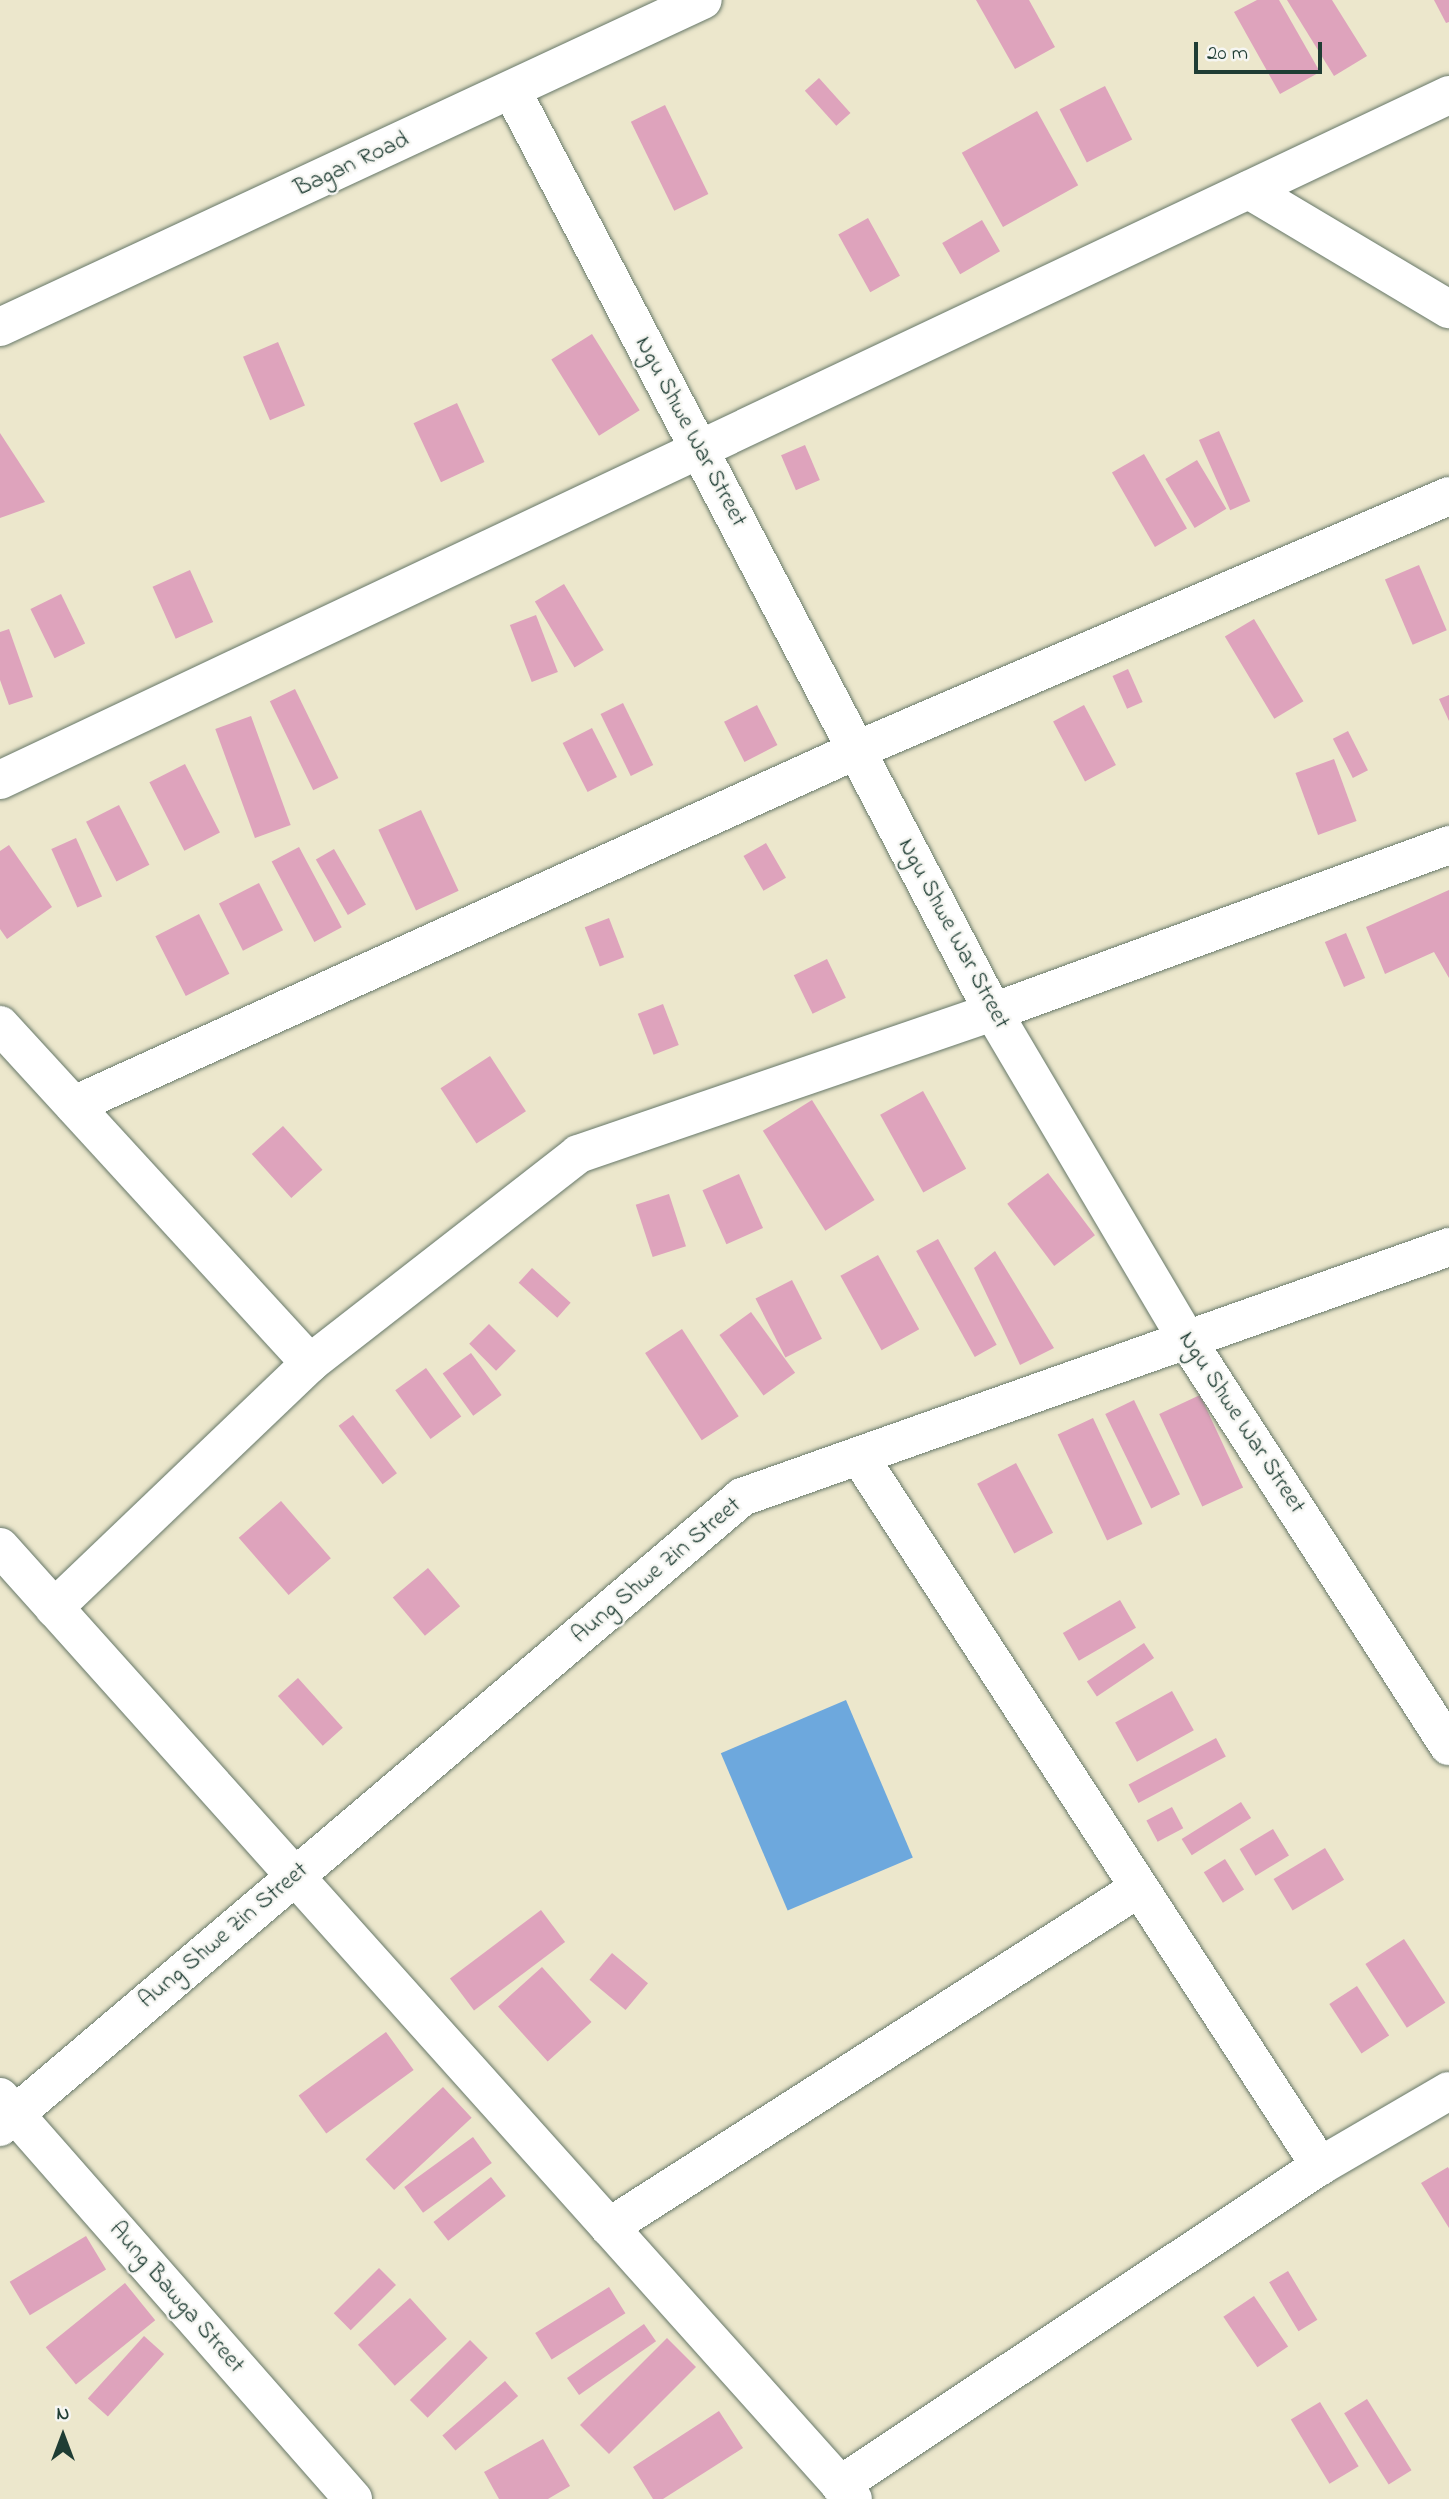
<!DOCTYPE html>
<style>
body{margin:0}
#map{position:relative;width:1449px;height:2499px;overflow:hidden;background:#ece7cc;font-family:"Indie Flower",sans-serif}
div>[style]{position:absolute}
.water>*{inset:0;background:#6da8dd;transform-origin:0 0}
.building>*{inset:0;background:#dea3bc;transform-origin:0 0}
.roads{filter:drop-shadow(0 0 2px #677869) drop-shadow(0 0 2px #677869)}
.minor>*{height:38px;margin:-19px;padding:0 19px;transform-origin:19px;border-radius:19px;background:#fff}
.tertiary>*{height:38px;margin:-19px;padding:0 19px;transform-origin:19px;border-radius:19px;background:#fff}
span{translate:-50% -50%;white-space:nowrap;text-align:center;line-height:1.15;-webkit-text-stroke:5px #f6f6f2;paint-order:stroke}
.street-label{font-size:24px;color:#1f3d34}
.north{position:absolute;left:28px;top:2401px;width:70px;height:70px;-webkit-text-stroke:5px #f6f6f2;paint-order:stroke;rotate:0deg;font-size:19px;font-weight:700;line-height:28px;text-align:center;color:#1f3d34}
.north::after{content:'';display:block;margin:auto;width:24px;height:32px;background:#1f3d34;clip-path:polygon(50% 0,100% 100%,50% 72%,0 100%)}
.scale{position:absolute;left:1194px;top:42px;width:128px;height:32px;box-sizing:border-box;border:4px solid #1f3d34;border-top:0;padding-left:9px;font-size:21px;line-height:24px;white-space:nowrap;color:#1f3d34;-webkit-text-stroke:5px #f6f6f2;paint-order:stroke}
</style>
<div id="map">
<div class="water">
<div style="left:846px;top:1700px;width:171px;height:136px;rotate:67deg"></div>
</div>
<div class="building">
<div style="clip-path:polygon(976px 0,1029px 0,1055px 47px,1015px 69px)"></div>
<div style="clip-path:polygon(1257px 0,1279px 0,1320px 72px,1280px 94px,1234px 12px)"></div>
<div style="clip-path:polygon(1287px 0,1332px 0,1367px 56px,1334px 76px)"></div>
<div style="clip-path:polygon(1434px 0,1449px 0,1449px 22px,1446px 23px)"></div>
<div style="left:819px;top:78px;width:47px;height:19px;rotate:48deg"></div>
<div style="left:1105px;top:86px;width:60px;height:51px;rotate:63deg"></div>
<div style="left:665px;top:105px;width:99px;height:38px;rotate:64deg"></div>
<div style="left:1037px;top:111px;width:85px;height:86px;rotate:61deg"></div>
<div style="left:868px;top:218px;width:66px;height:34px;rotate:61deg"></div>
<div style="left:982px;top:220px;width:36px;height:46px;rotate:60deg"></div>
<div style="left:592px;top:334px;width:90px;height:48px;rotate:58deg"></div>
<div style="left:278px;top:342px;width:69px;height:38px;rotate:67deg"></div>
<div style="left:457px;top:403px;width:65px;height:48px;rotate:65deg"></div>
<div style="left:1219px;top:431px;width:77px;height:22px;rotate:66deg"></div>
<div style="clip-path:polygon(0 433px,45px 502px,0 518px)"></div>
<div style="left:805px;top:445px;width:38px;height:26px;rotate:67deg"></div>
<div style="left:1144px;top:454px;width:86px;height:37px;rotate:60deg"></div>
<div style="left:1197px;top:460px;width:57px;height:37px;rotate:59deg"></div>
<div style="left:1419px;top:565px;width:71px;height:37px;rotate:67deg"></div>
<div style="left:190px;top:570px;width:57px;height:41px;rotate:66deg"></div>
<div style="left:564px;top:584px;width:77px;height:34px;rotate:59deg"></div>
<div style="left:61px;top:594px;width:55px;height:34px;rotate:64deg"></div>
<div style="left:536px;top:615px;width:61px;height:28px;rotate:69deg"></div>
<div style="left:1254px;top:619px;width:96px;height:34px;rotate:59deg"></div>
<div style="clip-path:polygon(9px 629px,33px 697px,9px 705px,0 680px,0 632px)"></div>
<div style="left:1128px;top:669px;width:36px;height:17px;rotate:66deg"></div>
<div style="left:295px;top:689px;width:99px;height:28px;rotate:64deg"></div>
<div style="clip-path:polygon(1449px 695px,1449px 721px,1439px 699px)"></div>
<div style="left:623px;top:703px;width:69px;height:25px;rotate:64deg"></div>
<div style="left:757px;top:705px;width:45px;height:37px;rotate:63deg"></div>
<div style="left:1084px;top:705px;width:68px;height:35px;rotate:62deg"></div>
<div style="left:251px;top:716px;width:116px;height:38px;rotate:70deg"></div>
<div style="left:592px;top:728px;width:55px;height:33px;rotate:63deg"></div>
<div style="left:1348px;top:731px;width:44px;height:17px;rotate:63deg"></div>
<div style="left:1334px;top:759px;width:66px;height:41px;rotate:70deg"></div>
<div style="left:185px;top:764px;width:77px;height:40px;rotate:63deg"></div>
<div style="left:119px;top:805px;width:67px;height:37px;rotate:63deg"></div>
<div style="left:421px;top:810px;width:89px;height:47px;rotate:65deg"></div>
<div style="left:76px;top:838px;width:64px;height:27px;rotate:66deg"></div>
<div style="left:766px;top:843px;width:40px;height:26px;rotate:60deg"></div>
<div style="clip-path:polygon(9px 845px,52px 907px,7px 939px,0 929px,0 851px)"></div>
<div style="left:299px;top:847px;width:91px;height:31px;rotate:62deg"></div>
<div style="left:334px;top:849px;width:64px;height:21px;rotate:60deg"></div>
<div style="left:259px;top:883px;width:53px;height:45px;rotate:63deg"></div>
<div style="clip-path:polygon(1449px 890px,1449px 978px,1434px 952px,1385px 974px,1366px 927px)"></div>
<div style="left:199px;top:914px;width:67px;height:49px;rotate:63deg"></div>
<div style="left:609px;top:918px;width:42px;height:26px;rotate:69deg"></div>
<div style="left:1346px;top:933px;width:49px;height:23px;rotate:67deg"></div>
<div style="left:827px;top:959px;width:43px;height:37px;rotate:64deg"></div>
<div style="left:663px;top:1004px;width:44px;height:27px;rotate:69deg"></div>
<div style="left:490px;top:1056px;width:66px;height:59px;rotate:57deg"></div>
<div style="left:923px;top:1091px;width:89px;height:49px;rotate:61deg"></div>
<div style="left:812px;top:1100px;width:118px;height:58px;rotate:58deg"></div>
<div style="left:283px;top:1126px;width:59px;height:42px;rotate:48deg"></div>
<div style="left:1048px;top:1173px;width:78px;height:51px;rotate:53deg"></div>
<div style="left:739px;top:1174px;width:59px;height:40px;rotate:66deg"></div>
<div style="left:669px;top:1194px;width:55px;height:35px;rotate:72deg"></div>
<div style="left:938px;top:1239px;width:121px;height:25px;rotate:61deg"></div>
<div style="clip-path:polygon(995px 1251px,1054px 1348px,1020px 1365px,974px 1268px)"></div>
<div style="left:878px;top:1255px;width:85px;height:43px;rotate:61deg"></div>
<div style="left:532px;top:1268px;width:52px;height:20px;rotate:42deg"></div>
<div style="left:792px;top:1280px;width:66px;height:41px;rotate:63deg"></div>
<div style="left:751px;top:1312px;width:75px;height:39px;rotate:54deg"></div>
<div style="left:489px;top:1324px;width:38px;height:28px;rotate:45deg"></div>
<div style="left:682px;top:1329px;width:104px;height:44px;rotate:57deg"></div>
<div style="left:471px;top:1353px;width:52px;height:35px;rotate:54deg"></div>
<div style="left:426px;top:1368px;width:60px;height:38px;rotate:54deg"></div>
<div style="left:1200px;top:1395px;width:102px;height:45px;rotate:65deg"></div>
<div style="left:1134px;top:1400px;width:105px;height:32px;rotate:64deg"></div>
<div style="left:353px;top:1415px;width:73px;height:18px;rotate:53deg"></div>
<div style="left:1093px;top:1418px;width:117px;height:39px;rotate:65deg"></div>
<div style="left:1016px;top:1463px;width:79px;height:44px;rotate:62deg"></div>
<div style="left:281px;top:1501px;width:76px;height:56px;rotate:49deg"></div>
<div style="left:428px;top:1568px;width:50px;height:46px;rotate:50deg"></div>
<div style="left:1120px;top:1600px;width:32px;height:66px;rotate:60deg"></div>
<div style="left:1144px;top:1643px;width:18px;height:69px;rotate:56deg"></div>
<div style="left:298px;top:1678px;width:67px;height:27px;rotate:48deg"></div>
<div style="left:1172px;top:1691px;width:45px;height:65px;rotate:61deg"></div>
<div style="left:1216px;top:1738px;width:21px;height:99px;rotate:62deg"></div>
<div style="left:1241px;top:1802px;width:19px;height:70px;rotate:58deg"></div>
<div style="left:1172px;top:1807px;width:24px;height:29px;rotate:62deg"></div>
<div style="left:1273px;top:1829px;width:31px;height:39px;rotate:59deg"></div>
<div style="left:1325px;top:1848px;width:37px;height:60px;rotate:59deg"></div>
<div style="left:1225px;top:1859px;width:36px;height:25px;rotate:58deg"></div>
<div style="left:541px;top:1910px;width:40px;height:114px;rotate:53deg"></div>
<div style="left:1404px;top:1939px;width:76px;height:46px;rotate:57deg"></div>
<div style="left:612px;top:1953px;width:47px;height:35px;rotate:40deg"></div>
<div style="left:542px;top:1967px;width:74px;height:59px;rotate:48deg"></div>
<div style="left:1357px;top:1986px;width:59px;height:33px;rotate:57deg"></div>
<div style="left:386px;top:2032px;width:47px;height:108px;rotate:54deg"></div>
<div style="left:443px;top:2087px;width:42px;height:106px;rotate:47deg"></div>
<div style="left:473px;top:2137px;width:32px;height:85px;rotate:54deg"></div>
<div style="clip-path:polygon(1448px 2167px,1449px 2169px,1449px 2228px,1421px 2183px)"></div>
<div style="left:491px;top:2177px;width:24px;height:73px;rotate:52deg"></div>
<div style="left:86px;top:2236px;width:39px;height:89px;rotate:59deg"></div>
<div style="left:379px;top:2268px;width:24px;height:64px;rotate:45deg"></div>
<div style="left:1288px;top:2271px;width:57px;height:22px;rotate:59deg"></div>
<div style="left:125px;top:2283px;width:48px;height:102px;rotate:51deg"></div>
<div style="left:609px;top:2287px;width:31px;height:87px;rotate:58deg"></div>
<div style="left:1254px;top:2296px;width:61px;height:37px;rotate:56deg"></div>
<div style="left:410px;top:2298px;width:55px;height:70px;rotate:48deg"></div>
<div style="left:644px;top:2324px;width:21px;height:94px;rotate:55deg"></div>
<div style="left:144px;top:2336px;width:27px;height:84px;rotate:42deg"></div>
<div style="left:667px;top:2338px;width:41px;height:123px;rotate:45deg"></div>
<div style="left:470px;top:2340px;width:25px;height:85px;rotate:45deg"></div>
<div style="left:505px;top:2381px;width:20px;height:83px;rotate:49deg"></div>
<div style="left:1367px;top:2399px;width:84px;height:27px;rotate:58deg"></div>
<div style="left:1320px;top:2402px;width:75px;height:34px;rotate:59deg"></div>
<div style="clip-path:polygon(719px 2411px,743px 2448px,663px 2499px,653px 2499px,633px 2467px)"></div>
<div style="clip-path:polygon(543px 2439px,570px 2486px,548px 2499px,499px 2499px,484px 2472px)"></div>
</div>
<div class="roads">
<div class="minor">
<div style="left:512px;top:91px;width:1039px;rotate:62.42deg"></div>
<div style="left:993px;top:1012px;width:381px;rotate:59.4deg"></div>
<div style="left:1187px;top:1340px;width:483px;rotate:57.2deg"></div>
<div style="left:1249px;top:190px;width:233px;rotate:30.8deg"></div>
<div style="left:0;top:780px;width:1603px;rotate:-25.3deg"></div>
<div style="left:0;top:1025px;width:459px;rotate:47.5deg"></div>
<div style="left:74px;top:1105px;width:860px;rotate:-24.39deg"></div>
<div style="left:857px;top:750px;width:644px;rotate:-23.22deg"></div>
<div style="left:859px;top:1456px;width:847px;rotate:57deg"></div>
<div style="left:0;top:1547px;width:1278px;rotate:48.14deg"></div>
<div style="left:54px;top:1608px;width:354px;rotate:-43.7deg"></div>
<div style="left:310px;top:1363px;width:340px;rotate:-37.9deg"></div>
<div style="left:578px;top:1154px;width:439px;rotate:-18.9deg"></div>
<div style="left:993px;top:1012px;width:486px;rotate:-20.1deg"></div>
<div style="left:0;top:2097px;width:535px;rotate:48.71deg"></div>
<div style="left:0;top:2127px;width:973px;rotate:-40.33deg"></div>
<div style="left:742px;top:1497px;width:750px;rotate:-19.47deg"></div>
<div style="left:609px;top:2227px;width:629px;rotate:-32.6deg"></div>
<div style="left:840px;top:2485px;width:576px;rotate:-33.61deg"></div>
<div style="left:1320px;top:2166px;width:149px;rotate:-30.2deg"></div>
</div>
<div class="tertiary">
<div style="left:0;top:327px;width:775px;rotate:-24.95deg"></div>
</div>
</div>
<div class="street-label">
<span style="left:352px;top:165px;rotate:-25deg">Bagan Road</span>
<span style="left:690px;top:432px;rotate:62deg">Ngu Shwe War Street</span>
<span style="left:953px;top:934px;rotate:62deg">Ngu Shwe War Street</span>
<span style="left:1241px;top:1423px;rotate:57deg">Ngu Shwe War Street</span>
<span style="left:657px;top:1571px;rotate:-40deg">Aung Shwe Zin Street</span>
<span style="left:224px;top:1936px;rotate:-40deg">Aung Shwe Zin Street</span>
<span style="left:176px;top:2298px;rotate:49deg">Aung Bawga Street</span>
</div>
<div class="north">N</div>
<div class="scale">20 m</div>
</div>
